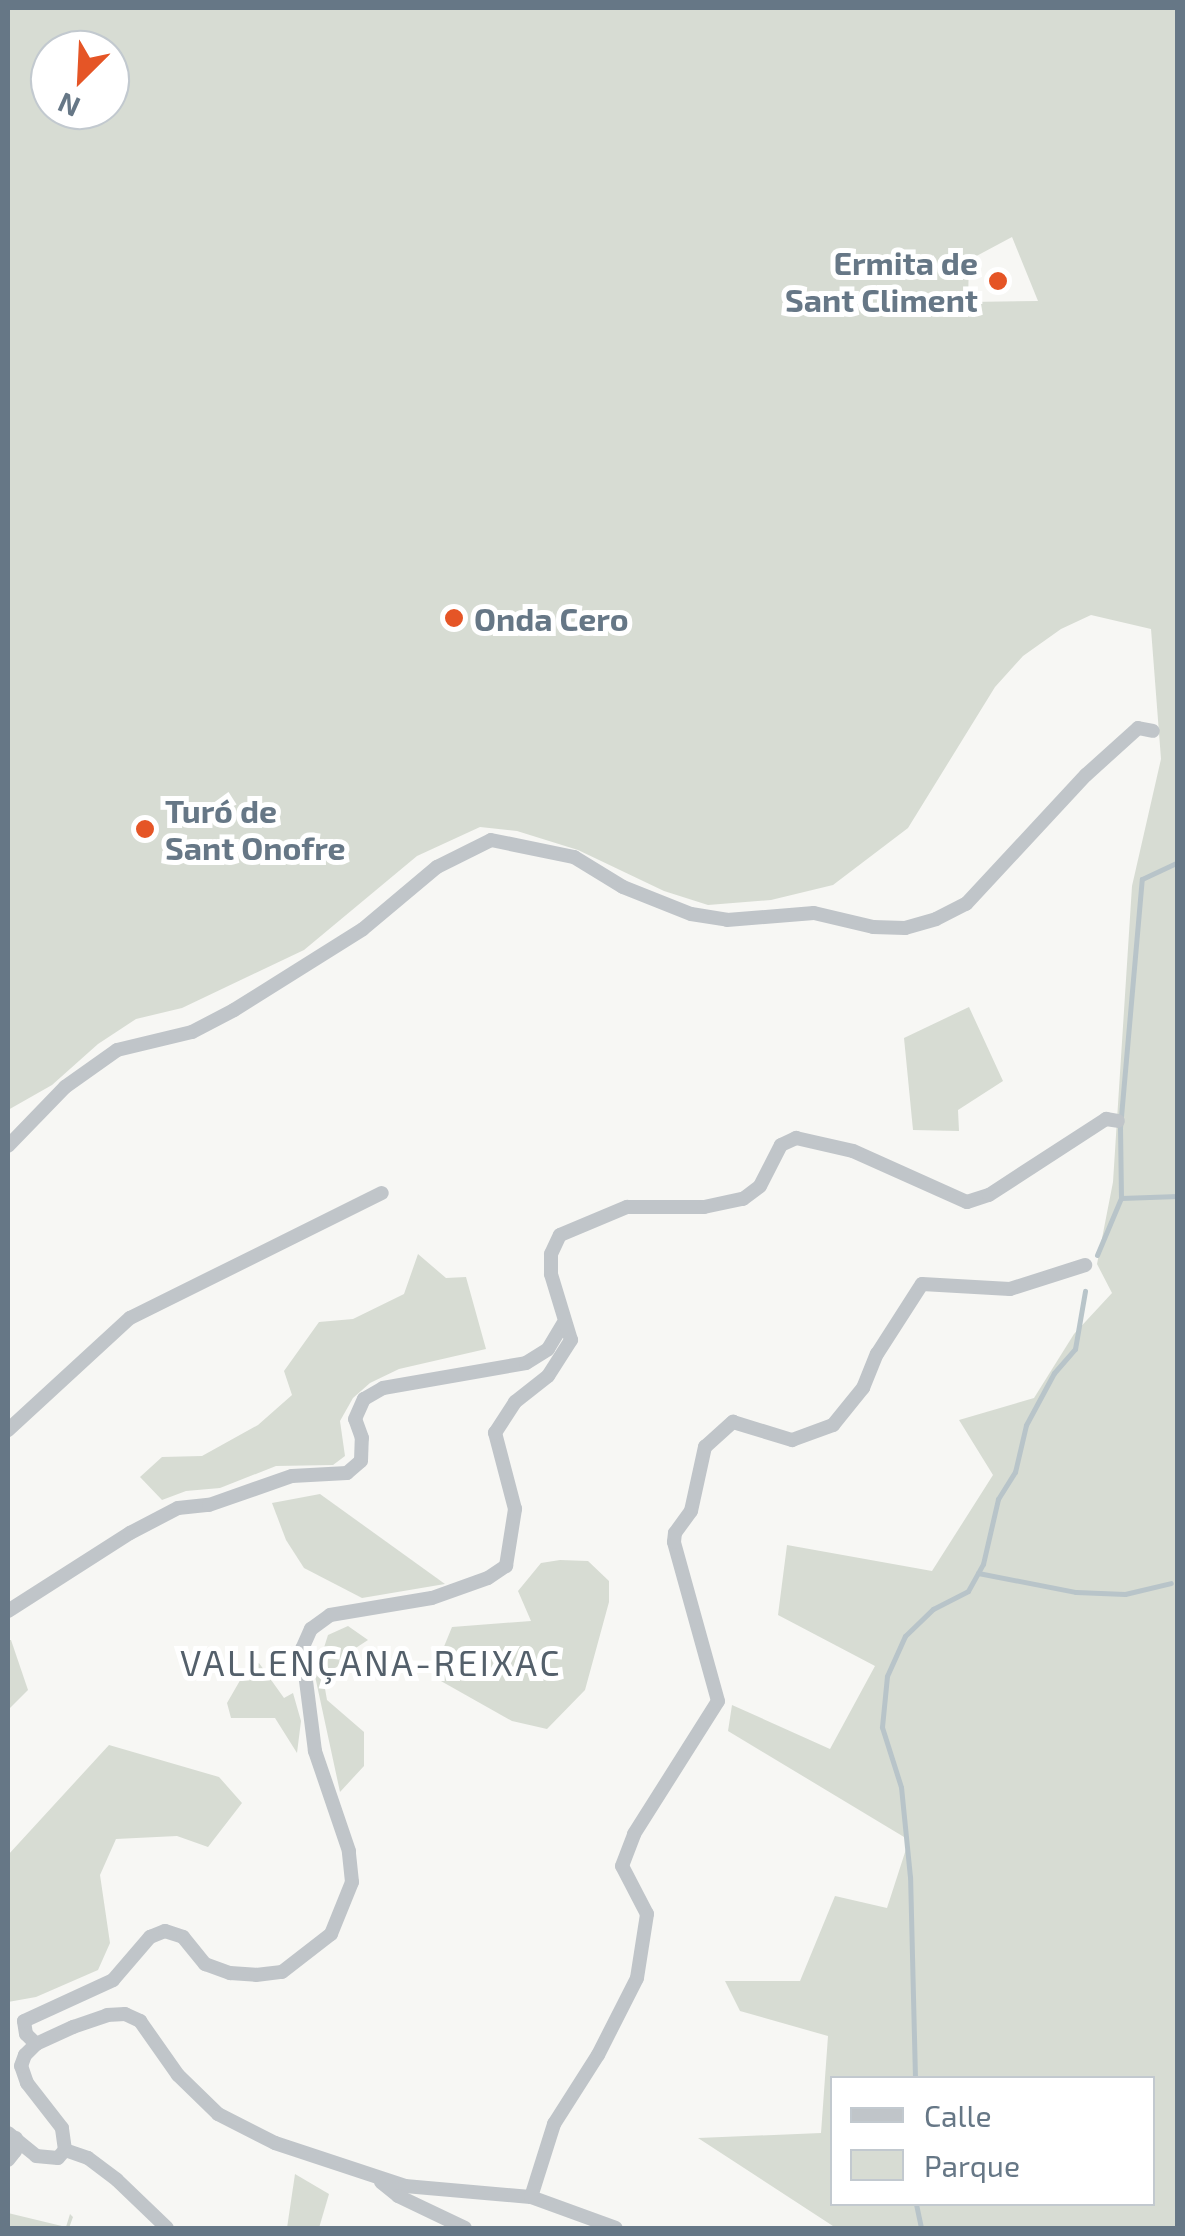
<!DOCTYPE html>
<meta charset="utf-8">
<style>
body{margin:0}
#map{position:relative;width:1185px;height:2236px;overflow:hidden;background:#f7f7f4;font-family:"Exo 2",sans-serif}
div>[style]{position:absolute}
.green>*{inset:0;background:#d7dcd3}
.stream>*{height:5px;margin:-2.5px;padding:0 2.5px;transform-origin:2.5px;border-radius:2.5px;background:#b8c4c9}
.minor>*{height:14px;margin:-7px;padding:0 7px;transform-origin:7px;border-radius:7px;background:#c0c5c9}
.dots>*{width:28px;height:28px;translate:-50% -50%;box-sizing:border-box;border:5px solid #fff;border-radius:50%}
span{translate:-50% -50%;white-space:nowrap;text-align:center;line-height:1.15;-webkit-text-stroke:10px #fff;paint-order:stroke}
.poi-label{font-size:32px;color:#667786;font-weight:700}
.right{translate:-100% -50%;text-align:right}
.left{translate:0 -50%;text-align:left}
.neighbourhood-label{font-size:35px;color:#54606b;letter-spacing:2.5px}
.frame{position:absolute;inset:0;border:10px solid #667786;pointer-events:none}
.legend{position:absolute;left:830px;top:2076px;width:325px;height:130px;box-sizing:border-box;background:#fff;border:2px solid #c2c9cf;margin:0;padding:12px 18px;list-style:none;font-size:30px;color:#667786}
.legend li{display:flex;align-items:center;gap:20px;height:50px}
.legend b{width:50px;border:2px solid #c2c9cf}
.north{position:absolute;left:30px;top:30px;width:100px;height:100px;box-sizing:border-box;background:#fff;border:2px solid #c2c9cf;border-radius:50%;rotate:204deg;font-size:28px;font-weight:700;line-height:40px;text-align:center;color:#667786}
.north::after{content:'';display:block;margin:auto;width:35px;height:45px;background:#e55526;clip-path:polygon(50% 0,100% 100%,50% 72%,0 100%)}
</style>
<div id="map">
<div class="green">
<div style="clip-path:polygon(evenodd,8px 8px,1177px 8px,1177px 2228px,836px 2228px,698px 2138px,821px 2133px,828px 2036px,740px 2011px,725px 1981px,800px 1981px,835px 1896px,887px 1908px,909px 1840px,728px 1731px,732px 1705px,830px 1749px,875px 1666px,778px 1615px,787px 1545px,932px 1571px,993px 1475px,959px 1420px,1034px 1398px,1074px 1334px,1112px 1293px,1097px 1264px,1113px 1182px,1132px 886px,1161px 759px,1151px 629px,1091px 615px,1061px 629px,1023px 656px,995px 687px,908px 828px,833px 885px,771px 900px,708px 905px,664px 891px,578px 850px,517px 831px,480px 827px,417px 856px,304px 950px,182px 1008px,136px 1019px,98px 1044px,52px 1085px,8px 1110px,8px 8px,50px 50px,110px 50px,110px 110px,50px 110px,50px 50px,8px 8px,1012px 237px,1038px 301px,968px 302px,969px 260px,1012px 237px,8px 8px,832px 2078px,1152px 2078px,1152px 2204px,832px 2204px,832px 2078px)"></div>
<div style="clip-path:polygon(969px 1007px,1003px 1081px,958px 1110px,959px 1131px,913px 1130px,904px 1038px)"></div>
<div style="clip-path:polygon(418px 1254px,446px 1278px,466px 1277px,486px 1349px,399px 1369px,370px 1383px,353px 1398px,340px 1421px,345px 1456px,333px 1465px,276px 1466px,220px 1488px,186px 1491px,162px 1500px,140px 1477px,162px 1457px,202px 1456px,258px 1425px,292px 1395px,284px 1371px,319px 1322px,353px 1319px,404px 1294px)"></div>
<div style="clip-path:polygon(320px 1494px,445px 1584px,362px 1598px,304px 1568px,286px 1540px,272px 1503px)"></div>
<div style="clip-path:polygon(560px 1560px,588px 1561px,609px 1581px,609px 1602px,585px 1690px,547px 1729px,512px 1721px,432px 1676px,452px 1627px,531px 1621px,518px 1591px,541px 1563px)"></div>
<div style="clip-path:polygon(348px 1626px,368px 1640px,348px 1653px,324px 1683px,327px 1700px,364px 1732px,364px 1766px,340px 1792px,315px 1676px,328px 1635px)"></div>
<div style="clip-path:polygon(8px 1640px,11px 1640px,28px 1690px,8px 1710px)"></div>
<div style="clip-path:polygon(259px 1663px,284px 1698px,293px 1693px,301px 1721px,297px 1753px,275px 1718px,231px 1718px,227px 1703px,246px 1670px)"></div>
<div style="clip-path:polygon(109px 1745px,219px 1777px,242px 1803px,208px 1847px,177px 1836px,116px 1839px,100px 1875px,110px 1943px,98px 1970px,36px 1997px,8px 2002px,8px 1855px)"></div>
<div style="clip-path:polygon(295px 2174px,329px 2194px,319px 2228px,287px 2228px)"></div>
<div style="clip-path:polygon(8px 2213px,66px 2227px,70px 2214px,73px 2217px,69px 2228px,8px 2228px)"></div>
</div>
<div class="stream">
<div style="left:1121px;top:1198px;width:57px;rotate:-2deg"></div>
<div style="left:1097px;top:1255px;width:62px;rotate:-67.2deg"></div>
<div style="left:1121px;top:1198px;width:70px;rotate:-90.8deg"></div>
<div style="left:1120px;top:1128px;width:250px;rotate:-85deg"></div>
<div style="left:1142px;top:879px;width:40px;rotate:-25deg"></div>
<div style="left:978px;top:1573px;width:100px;rotate:11deg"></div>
<div style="left:1076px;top:1592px;width:49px;rotate:2.3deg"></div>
<div style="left:1125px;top:1594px;width:47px;rotate:-13.4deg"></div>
<div style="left:915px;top:2078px;width:201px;rotate:-91.4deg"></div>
<div style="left:910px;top:1877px;width:90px;rotate:-95.7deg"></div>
<div style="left:901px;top:1787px;width:63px;rotate:-107.6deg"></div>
<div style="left:882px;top:1727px;width:51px;rotate:-84.4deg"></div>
<div style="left:887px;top:1676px;width:44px;rotate:-65.8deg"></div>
<div style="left:905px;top:1636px;width:39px;rotate:-44deg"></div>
<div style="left:933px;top:1609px;width:39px;rotate:-27deg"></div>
<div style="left:968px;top:1591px;width:31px;rotate:-61deg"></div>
<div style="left:983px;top:1564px;width:67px;rotate:-77deg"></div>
<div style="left:998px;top:1499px;width:32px;rotate:-58deg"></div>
<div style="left:1015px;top:1472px;width:48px;rotate:-76.8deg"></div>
<div style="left:1026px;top:1425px;width:59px;rotate:-61.7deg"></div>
<div style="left:1054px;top:1373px;width:32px;rotate:-49deg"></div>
<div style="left:1075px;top:1349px;width:59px;rotate:-80.2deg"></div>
<div style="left:916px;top:2204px;width:25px;rotate:78deg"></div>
</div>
<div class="minor">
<div style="left:8px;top:1146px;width:82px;rotate:-46deg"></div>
<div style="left:65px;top:1087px;width:64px;rotate:-35.4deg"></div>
<div style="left:117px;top:1050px;width:77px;rotate:-13.5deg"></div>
<div style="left:192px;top:1032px;width:47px;rotate:-27.6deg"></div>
<div style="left:234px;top:1010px;width:152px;rotate:-32.1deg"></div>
<div style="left:363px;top:929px;width:97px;rotate:-40deg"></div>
<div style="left:437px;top:867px;width:60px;rotate:-26.6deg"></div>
<div style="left:491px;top:840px;width:85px;rotate:11.6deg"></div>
<div style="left:574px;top:857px;width:57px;rotate:31.5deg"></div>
<div style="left:623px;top:887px;width:73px;rotate:21.7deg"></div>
<div style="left:691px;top:914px;width:36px;rotate:9deg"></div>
<div style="left:727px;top:920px;width:87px;rotate:-4.6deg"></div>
<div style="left:814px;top:913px;width:61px;rotate:13.3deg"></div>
<div style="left:873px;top:927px;width:32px;rotate:2deg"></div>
<div style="left:905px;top:928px;width:32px;rotate:-16deg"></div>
<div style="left:936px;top:919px;width:34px;rotate:-27deg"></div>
<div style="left:966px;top:904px;width:176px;rotate:-47.1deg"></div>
<div style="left:1086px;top:775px;width:70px;rotate:-42.1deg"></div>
<div style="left:1138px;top:728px;width:15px;rotate:11deg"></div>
<div style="left:8px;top:1430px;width:166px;rotate:-42.6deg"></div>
<div style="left:130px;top:1318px;width:281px;rotate:-26.4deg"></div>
<div style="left:8px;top:1611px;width:145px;rotate:-32.6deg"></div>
<div style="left:130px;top:1533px;width:54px;rotate:-27.5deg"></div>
<div style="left:178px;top:1508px;width:31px;rotate:-6deg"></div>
<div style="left:209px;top:1505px;width:88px;rotate:-19.3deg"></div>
<div style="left:292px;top:1476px;width:55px;rotate:-3.1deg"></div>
<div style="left:347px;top:1473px;width:18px;rotate:-41deg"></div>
<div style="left:361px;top:1461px;width:23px;rotate:-88deg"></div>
<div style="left:362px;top:1438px;width:20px;rotate:-110deg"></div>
<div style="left:355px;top:1419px;width:22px;rotate:-66deg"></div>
<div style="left:364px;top:1399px;width:22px;rotate:-30deg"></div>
<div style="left:383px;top:1388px;width:145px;rotate:-9.9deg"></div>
<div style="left:526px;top:1363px;width:26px;rotate:-32deg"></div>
<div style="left:548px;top:1349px;width:29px;rotate:-59deg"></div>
<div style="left:36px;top:2044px;width:14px;rotate:-135deg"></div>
<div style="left:26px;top:2034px;width:13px;rotate:-99deg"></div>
<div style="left:24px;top:2021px;width:98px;rotate:-24.7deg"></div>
<div style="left:113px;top:1980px;width:57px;rotate:-49.3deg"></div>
<div style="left:150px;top:1937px;width:16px;rotate:-22deg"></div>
<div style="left:165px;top:1931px;width:19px;rotate:18deg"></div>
<div style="left:183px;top:1937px;width:35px;rotate:51deg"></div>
<div style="left:205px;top:1964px;width:27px;rotate:20deg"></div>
<div style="left:230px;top:1973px;width:26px;rotate:4deg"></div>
<div style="left:256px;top:1975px;width:26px;rotate:-7deg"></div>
<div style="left:282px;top:1972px;width:62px;rotate:-37.8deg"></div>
<div style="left:331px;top:1934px;width:56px;rotate:-68deg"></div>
<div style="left:352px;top:1882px;width:31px;rotate:-96deg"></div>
<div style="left:349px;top:1851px;width:106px;rotate:-108.8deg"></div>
<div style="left:315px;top:1751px;width:103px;rotate:-97.3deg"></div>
<div style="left:302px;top:1649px;width:22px;rotate:-66deg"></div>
<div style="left:311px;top:1629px;width:24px;rotate:-36deg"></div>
<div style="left:330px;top:1615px;width:103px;rotate:-9.5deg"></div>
<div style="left:432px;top:1598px;width:59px;rotate:-19.7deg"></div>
<div style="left:488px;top:1578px;width:22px;rotate:-34deg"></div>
<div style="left:506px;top:1566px;width:58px;rotate:-81deg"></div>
<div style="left:515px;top:1509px;width:79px;rotate:-104.7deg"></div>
<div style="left:495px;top:1433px;width:37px;rotate:-57deg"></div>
<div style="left:515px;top:1402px;width:42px;rotate:-38.2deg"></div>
<div style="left:548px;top:1376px;width:43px;rotate:-57.4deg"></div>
<div style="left:571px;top:1340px;width:69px;rotate:-106.9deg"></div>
<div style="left:551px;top:1274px;width:20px;rotate:-90deg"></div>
<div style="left:551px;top:1254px;width:21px;rotate:-65deg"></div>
<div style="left:560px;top:1235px;width:73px;rotate:-22.7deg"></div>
<div style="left:627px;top:1207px;width:77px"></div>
<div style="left:704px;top:1207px;width:40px;rotate:-12deg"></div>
<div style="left:743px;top:1199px;width:21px;rotate:-37deg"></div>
<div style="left:760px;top:1186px;width:46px;rotate:-62.9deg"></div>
<div style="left:781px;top:1145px;width:17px;rotate:-25deg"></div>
<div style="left:796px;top:1138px;width:58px;rotate:12.8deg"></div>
<div style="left:853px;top:1151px;width:125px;rotate:24.1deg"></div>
<div style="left:967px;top:1202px;width:23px;rotate:-18deg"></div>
<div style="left:989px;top:1195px;width:140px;rotate:-33deg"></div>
<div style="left:1106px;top:1119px;width:12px;rotate:9deg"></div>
<div style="left:8px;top:2133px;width:36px;rotate:39deg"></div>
<div style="left:36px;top:2156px;width:22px;rotate:5deg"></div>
<div style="left:58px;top:2158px;width:11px;rotate:-49deg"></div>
<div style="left:65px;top:2150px;width:22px;rotate:-98deg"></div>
<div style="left:62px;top:2128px;width:57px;rotate:-127.9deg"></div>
<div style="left:27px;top:2083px;width:18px;rotate:-109deg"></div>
<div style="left:21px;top:2066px;width:12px;rotate:-70deg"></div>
<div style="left:25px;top:2055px;width:16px;rotate:-45deg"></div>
<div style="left:36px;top:2044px;width:41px;rotate:-24.7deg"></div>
<div style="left:73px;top:2027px;width:36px;rotate:-19deg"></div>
<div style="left:107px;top:2015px;width:18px;rotate:-3deg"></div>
<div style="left:125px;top:2014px;width:17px;rotate:25deg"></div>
<div style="left:140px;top:2021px;width:66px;rotate:54.9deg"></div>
<div style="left:178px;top:2075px;width:56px;rotate:44.3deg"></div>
<div style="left:218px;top:2114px;width:64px;rotate:27deg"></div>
<div style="left:275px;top:2143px;width:137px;rotate:18.3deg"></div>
<div style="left:405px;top:2186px;width:126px;rotate:5deg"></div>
<div style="left:531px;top:2197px;width:90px;rotate:20deg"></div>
<div style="left:65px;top:2150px;width:24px;rotate:19deg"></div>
<div style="left:88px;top:2158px;width:36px;rotate:37deg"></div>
<div style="left:117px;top:2180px;width:69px;rotate:43.8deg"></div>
<div style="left:8px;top:2160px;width:11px;rotate:-52deg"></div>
<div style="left:15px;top:2151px;width:13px;rotate:-86deg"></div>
<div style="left:381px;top:2182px;width:22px;rotate:39deg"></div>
<div style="left:398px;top:2196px;width:74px;rotate:25.5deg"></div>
<div style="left:531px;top:2197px;width:77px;rotate:-72.5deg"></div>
<div style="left:554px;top:2124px;width:82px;rotate:-57.5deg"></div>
<div style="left:598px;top:2055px;width:86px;rotate:-63.1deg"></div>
<div style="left:637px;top:1978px;width:65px;rotate:-81.1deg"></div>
<div style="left:647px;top:1914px;width:54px;rotate:-117.5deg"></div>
<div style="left:622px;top:1866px;width:34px;rotate:-69deg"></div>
<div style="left:634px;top:1834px;width:157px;rotate:-57.7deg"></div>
<div style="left:718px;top:1701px;width:165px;rotate:-105.5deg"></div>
<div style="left:674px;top:1542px;width:9px;rotate:-84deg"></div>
<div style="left:675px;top:1533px;width:27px;rotate:-54deg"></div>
<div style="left:691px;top:1511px;width:66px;rotate:-77.7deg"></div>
<div style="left:705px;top:1447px;width:38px;rotate:-42deg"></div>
<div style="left:733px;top:1422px;width:62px;rotate:17deg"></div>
<div style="left:792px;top:1440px;width:44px;rotate:-20.1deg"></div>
<div style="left:833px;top:1425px;width:48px;rotate:-51deg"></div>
<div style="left:863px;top:1388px;width:37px;rotate:-68deg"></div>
<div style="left:877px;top:1354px;width:83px;rotate:-57.3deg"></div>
<div style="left:922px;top:1284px;width:88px;rotate:3.3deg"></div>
<div style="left:1010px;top:1289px;width:79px;rotate:-17.7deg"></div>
</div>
<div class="dots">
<div style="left:998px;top:281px;background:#e55526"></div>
<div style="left:454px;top:618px;background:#e55526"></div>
<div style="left:145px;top:829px;background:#e55526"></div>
</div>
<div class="poi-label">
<span class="right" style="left:978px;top:281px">Ermita de<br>Sant Climent</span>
<span class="left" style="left:474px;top:618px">Onda Cero</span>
<span class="left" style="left:165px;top:829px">Turó de<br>Sant Onofre</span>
</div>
<div class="neighbourhood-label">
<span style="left:371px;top:1662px">VALLENÇANA-REIXAC</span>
</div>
<div class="frame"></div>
<ul class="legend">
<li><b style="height:12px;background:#c0c5c9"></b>Calle</li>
<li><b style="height:28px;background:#d7dcd3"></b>Parque</li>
</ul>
<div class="north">N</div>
</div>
